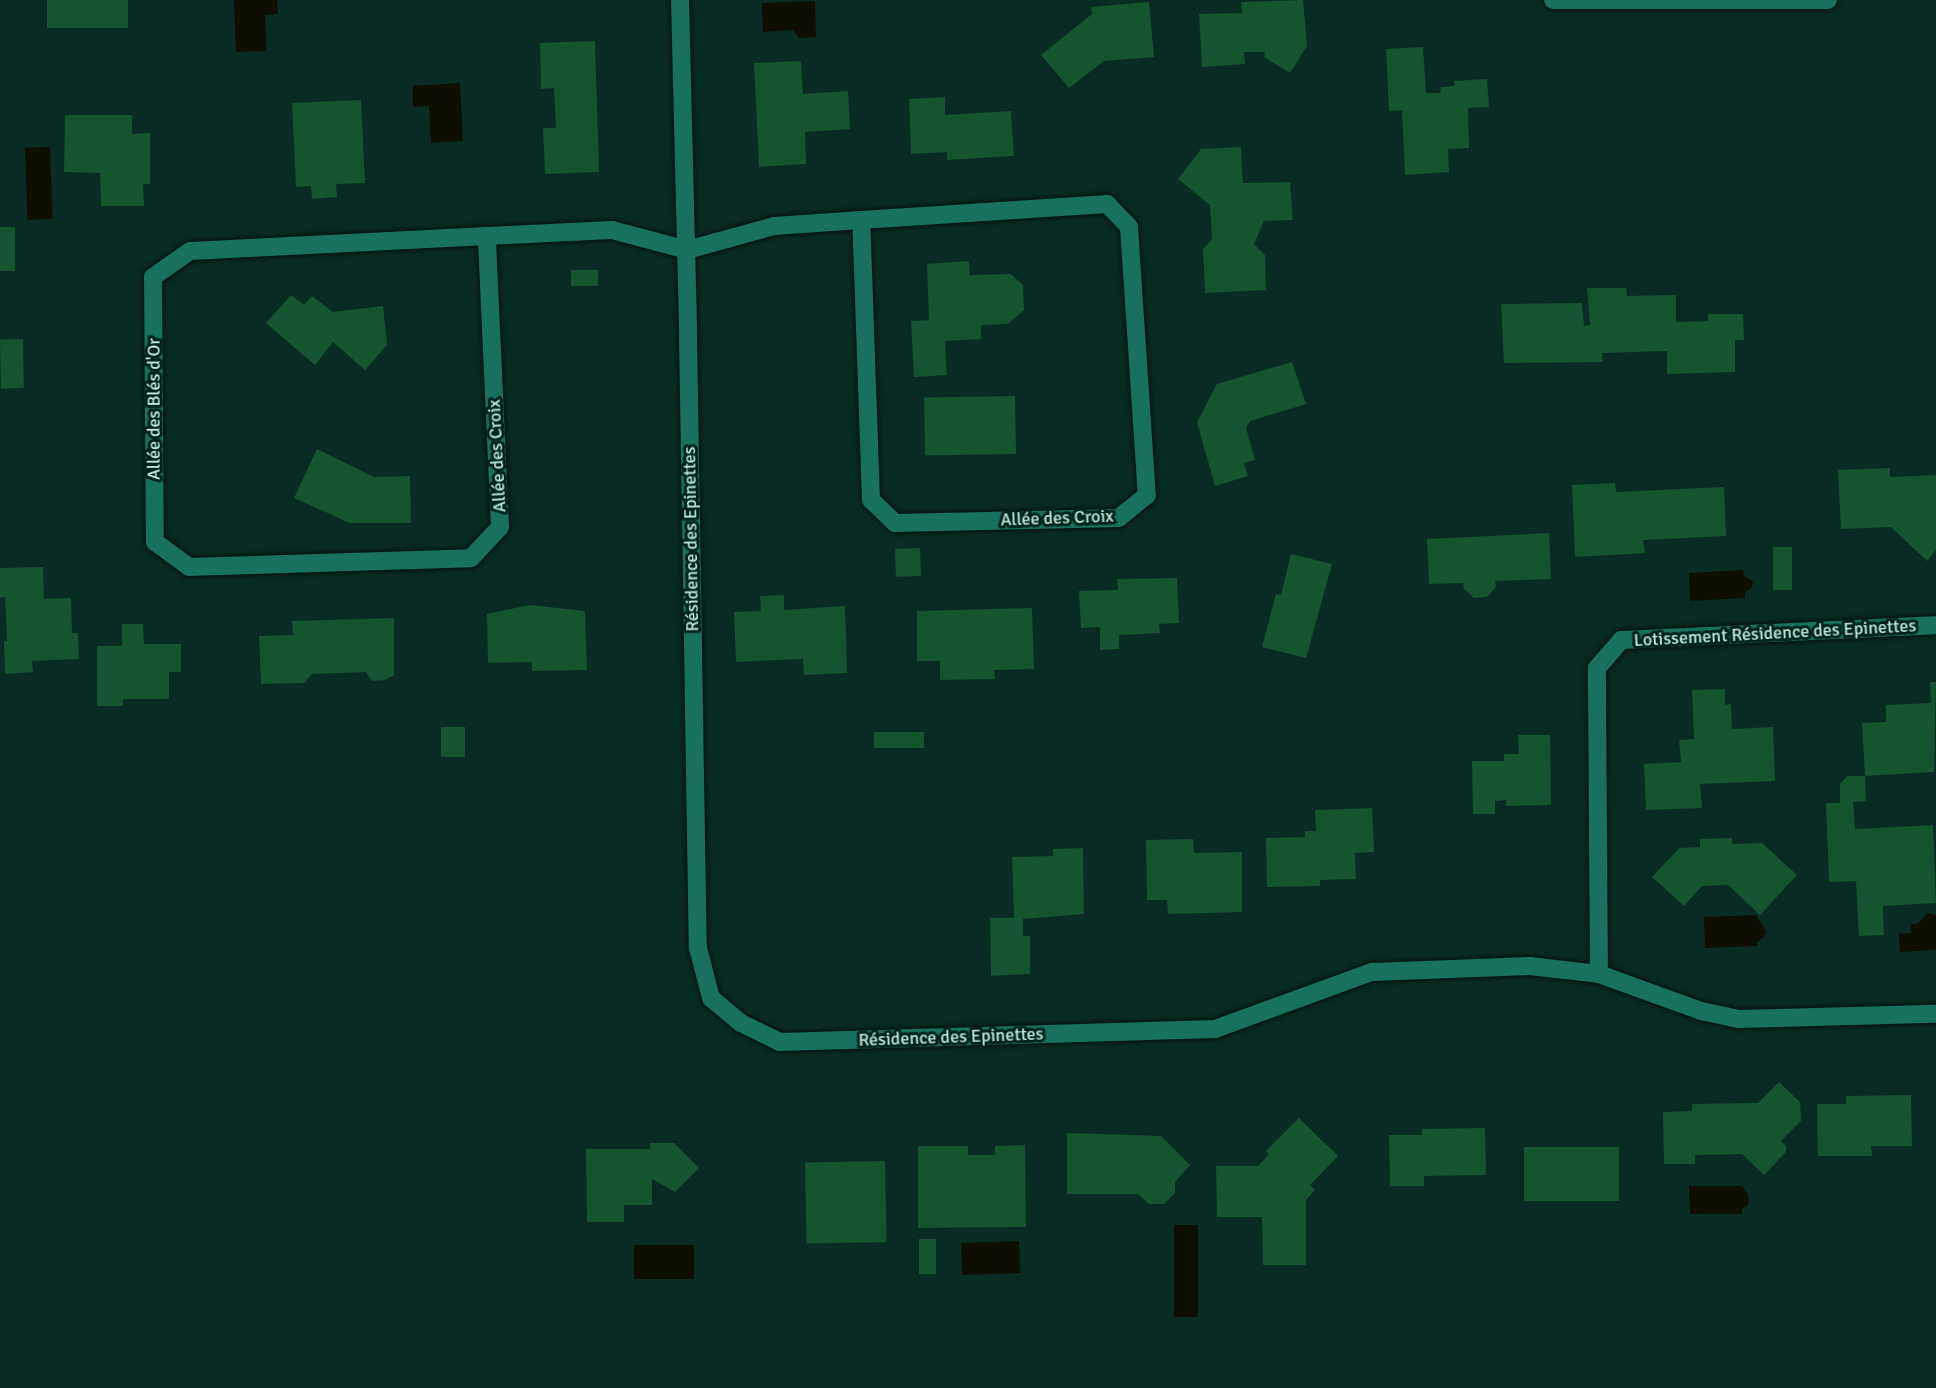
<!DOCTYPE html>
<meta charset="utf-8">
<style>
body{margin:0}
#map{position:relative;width:1936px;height:1388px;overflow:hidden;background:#082c23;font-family:Signika,sans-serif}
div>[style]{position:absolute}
.water>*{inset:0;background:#0e0f00;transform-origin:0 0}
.building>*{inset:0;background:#16532f;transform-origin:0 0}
.roads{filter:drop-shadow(0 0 2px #04110d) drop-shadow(0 0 2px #04110d)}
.lane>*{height:18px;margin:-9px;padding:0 9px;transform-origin:9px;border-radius:9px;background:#17715d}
.street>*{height:18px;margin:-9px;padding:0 9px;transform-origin:9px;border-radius:9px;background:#17715d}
span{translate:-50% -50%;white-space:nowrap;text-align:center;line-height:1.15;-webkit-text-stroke:6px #00221a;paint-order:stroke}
.street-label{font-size:18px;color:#bcecdd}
</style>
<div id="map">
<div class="water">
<div style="clip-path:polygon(234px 0,277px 0,278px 14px,265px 15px,266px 51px,236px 52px)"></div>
<div style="clip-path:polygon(815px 1px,816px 37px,798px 38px,794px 30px,763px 32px,762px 3px)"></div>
<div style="clip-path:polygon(460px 83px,463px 141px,431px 143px,429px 106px,413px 107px,413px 86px)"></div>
<div style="left:50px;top:147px;width:72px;height:25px;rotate:88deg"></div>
<div style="clip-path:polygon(1743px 570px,1744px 576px,1753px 581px,1752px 588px,1745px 592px,1745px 598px,1690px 601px,1689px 573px)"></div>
<div style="clip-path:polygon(1928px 913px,1936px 915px,1936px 950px,1900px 952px,1899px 934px,1911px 933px,1911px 924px,1917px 924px)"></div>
<div style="clip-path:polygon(1756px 915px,1766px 931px,1764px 937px,1757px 942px,1757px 946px,1705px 948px,1704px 917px)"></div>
<div style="clip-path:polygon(1689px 1186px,1742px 1186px,1749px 1197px,1748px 1205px,1742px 1209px,1742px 1214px,1690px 1214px)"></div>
<div style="left:1174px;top:1225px;width:24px;height:92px"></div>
<div style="left:1019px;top:1241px;width:32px;height:58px;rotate:88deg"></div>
<div style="left:634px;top:1245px;width:60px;height:34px"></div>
</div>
<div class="building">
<div style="left:47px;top:0;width:81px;height:28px"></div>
<div style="clip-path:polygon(1303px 0,1307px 46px,1290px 73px,1264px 57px,1265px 52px,1244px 52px,1245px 64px,1202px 67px,1199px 14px,1242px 13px,1241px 2px)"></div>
<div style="clip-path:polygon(1149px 2px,1154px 57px,1104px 61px,1069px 88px,1041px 55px,1092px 14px,1091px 7px)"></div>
<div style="clip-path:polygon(595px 41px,599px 172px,545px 174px,543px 128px,556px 128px,554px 88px,541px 89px,540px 43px)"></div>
<div style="clip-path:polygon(1423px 47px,1426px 93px,1440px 93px,1441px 87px,1455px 86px,1454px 81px,1487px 79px,1489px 107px,1468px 108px,1469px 148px,1448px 149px,1449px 172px,1405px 175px,1402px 110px,1389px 111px,1386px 49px)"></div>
<div style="clip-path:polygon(801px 61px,803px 94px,848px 91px,850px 129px,805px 132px,806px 164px,759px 167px,754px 63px)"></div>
<div style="clip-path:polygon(945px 97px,945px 115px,1011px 111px,1014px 156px,947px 160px,947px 152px,911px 154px,909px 99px)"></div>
<div style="clip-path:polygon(361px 100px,365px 183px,336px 184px,337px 197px,312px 199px,311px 186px,296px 187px,292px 103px)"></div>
<div style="clip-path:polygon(65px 115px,132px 115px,132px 134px,150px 133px,150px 184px,143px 184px,144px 206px,101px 206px,100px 173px,64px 172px)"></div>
<div style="clip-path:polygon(1241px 147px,1243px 183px,1290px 182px,1293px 220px,1264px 221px,1254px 244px,1265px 255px,1266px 290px,1205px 293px,1203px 249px,1212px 239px,1210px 205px,1178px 179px,1201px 149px)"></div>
<div style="left:0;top:227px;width:15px;height:44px"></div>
<div style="clip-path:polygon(969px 261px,970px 275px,1011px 274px,1023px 285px,1024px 310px,1008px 324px,981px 325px,981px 339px,945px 341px,947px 375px,914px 377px,911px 321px,929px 320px,927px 264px)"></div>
<div style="left:598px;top:270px;width:16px;height:27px;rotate:90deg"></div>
<div style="clip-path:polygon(1587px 288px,1626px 288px,1627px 296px,1676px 295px,1676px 322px,1708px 321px,1708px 314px,1743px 314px,1744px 340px,1735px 340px,1735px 372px,1667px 374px,1667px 351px,1602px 353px,1603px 362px,1504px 363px,1501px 304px,1582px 303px,1584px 326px,1590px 325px)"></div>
<div style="clip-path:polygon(291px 295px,304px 305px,312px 296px,333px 312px,383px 306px,387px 345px,365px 370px,333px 342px,315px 365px,266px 323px)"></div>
<div style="left:23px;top:339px;width:49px;height:23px;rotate:89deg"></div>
<div style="clip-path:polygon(1292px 362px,1306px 404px,1250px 421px,1246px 428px,1255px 460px,1244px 463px,1248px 476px,1215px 486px,1197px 422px,1217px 384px)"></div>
<div style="left:1015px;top:396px;width:58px;height:91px;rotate:89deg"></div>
<div style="clip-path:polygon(317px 449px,374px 477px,410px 476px,411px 523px,350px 523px,294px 498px)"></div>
<div style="clip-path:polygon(1890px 468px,1890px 477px,1936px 475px,1936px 550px,1927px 561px,1891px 527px,1841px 529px,1838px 470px)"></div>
<div style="clip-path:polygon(1615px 483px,1616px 492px,1724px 487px,1726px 536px,1643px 540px,1645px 553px,1575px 557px,1572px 485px)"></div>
<div style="clip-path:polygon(1549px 533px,1551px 579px,1495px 581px,1496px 587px,1487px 597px,1474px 598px,1464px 589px,1463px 583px,1429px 584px,1427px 539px)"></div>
<div style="left:1773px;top:547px;width:19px;height:43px"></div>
<div style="left:920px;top:548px;width:28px;height:25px;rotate:88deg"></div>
<div style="clip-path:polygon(1291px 554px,1332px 564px,1306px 658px,1262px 647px,1276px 594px,1281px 595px)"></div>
<div style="clip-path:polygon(43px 567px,44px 599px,71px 598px,72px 633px,78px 633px,79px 659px,32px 661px,33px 672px,5px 674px,4px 641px,7px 641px,5px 597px,0 598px,0 568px)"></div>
<div style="clip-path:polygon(1177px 578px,1179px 623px,1159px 624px,1160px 633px,1119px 635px,1119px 649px,1100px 650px,1100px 627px,1081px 628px,1079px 591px,1118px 590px,1117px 579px)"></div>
<div style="clip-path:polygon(784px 595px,784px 610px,845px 606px,847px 673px,804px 675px,803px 659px,736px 662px,734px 612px,761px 611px,760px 596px)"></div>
<div style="clip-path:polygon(530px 605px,585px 611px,587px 670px,532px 671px,532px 662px,488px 663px,487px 614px)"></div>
<div style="clip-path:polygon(1032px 608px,1034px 669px,994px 670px,995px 679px,940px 680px,940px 661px,917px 661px,917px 611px)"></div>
<div style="clip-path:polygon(394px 618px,394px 675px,385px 680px,372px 681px,366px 672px,312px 674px,304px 683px,261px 684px,259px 636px,293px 635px,292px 621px)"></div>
<div style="clip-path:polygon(122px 624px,143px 624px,144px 644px,181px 644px,181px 672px,169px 672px,169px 699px,123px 699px,123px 706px,97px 706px,97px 646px,122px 646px)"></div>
<div style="clip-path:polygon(1930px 682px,1936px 682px,1934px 772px,1865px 776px,1866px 801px,1853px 802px,1855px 829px,1933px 825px,1936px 903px,1883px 906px,1884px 935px,1859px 936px,1856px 881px,1829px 882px,1826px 803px,1840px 803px,1840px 784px,1847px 776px,1865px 776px,1862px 723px,1886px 722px,1886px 705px,1931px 703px)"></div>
<div style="clip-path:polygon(1725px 689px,1725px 705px,1731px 704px,1732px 729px,1773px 727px,1775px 781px,1700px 784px,1702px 808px,1646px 810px,1644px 764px,1681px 762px,1679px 740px,1694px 739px,1692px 690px)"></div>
<div style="left:441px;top:727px;width:24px;height:30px"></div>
<div style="left:924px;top:732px;width:16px;height:50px;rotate:90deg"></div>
<div style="clip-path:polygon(1518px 735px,1550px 735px,1551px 805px,1506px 806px,1506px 800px,1495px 801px,1495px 814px,1473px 814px,1472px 761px,1504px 761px,1504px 754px,1519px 754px)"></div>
<div style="clip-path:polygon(1372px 808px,1374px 852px,1355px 853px,1356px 879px,1320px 880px,1320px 886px,1267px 887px,1266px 838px,1305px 837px,1305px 831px,1316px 831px,1315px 810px)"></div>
<div style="clip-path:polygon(1732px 838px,1732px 844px,1762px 843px,1797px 875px,1760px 915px,1728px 885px,1702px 886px,1684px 906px,1652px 877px,1679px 848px,1700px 847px,1700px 839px)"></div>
<div style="clip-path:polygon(1193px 839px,1194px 853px,1242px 852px,1242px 912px,1168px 914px,1167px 900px,1147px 900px,1146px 840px)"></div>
<div style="clip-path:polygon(1083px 848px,1084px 914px,1023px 919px,1023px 936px,1030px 936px,1030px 974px,991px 976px,990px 918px,1014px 918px,1012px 857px,1053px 856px,1053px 849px)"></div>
<div style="clip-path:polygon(1779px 1082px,1800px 1102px,1801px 1121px,1781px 1141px,1786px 1146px,1786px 1152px,1764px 1175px,1742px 1154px,1695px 1155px,1695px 1164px,1664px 1164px,1663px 1112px,1692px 1111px,1692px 1104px,1758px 1103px)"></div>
<div style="clip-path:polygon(1911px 1095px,1912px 1146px,1871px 1146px,1872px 1156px,1818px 1156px,1817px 1104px,1846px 1104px,1846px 1096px)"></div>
<div style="clip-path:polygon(1299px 1118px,1338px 1156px,1310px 1185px,1315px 1190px,1306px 1200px,1306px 1265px,1263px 1265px,1262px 1217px,1217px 1217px,1216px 1166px,1258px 1166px,1269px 1154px,1266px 1151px)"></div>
<div style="clip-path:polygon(1485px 1128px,1486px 1175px,1424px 1176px,1424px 1186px,1390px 1186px,1389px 1135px,1422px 1135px,1422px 1129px)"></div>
<div style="clip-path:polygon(1067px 1133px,1161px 1136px,1190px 1165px,1175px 1182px,1175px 1193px,1164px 1204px,1149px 1204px,1138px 1194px,1067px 1194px)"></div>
<div style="clip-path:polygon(650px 1143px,674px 1143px,699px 1168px,675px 1192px,652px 1179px,652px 1205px,624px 1205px,624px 1222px,587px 1222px,586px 1149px,650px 1149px)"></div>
<div style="clip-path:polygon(1025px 1145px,1026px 1227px,918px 1228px,918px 1146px,968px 1146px,968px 1155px,995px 1155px,995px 1146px)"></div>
<div style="left:1619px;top:1147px;width:54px;height:95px;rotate:90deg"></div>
<div style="left:885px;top:1161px;width:81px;height:80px;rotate:89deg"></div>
<div style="left:919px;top:1239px;width:17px;height:35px"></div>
</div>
<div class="roads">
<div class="lane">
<div style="left:680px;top:0;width:334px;rotate:88.6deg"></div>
<div style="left:1553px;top:0;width:275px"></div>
<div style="left:487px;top:236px;width:297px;rotate:177.1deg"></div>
<div style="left:190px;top:251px;width:45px;rotate:144.9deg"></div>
<div style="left:153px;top:277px;width:265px;rotate:89.6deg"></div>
<div style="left:155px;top:542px;width:42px;rotate:36.3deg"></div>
<div style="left:189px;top:567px;width:282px;rotate:-1.8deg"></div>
<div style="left:471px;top:558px;width:42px;rotate:-46.9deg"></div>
<div style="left:500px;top:527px;width:291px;rotate:-92.6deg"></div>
<div style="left:487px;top:236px;width:125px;rotate:-2.7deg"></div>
<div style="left:612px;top:230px;width:78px;rotate:14.9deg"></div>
<div style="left:687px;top:250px;width:90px;rotate:-15.4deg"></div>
<div style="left:774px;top:226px;width:87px;rotate:-3.9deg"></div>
<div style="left:861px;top:220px;width:247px;rotate:-3.7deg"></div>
<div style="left:1107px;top:204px;width:32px;rotate:46deg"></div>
<div style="left:1129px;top:227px;width:269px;rotate:86.2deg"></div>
<div style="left:1147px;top:495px;width:36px;rotate:141deg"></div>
<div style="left:1119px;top:518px;width:224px;rotate:178.7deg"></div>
<div style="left:895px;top:523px;width:33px;rotate:-136deg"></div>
<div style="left:871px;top:500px;width:280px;rotate:-92deg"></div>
<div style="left:691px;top:519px;width:429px;rotate:89.1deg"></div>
<div style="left:698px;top:948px;width:52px;rotate:75.4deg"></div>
<div style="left:711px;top:998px;width:39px;rotate:40deg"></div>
<div style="left:741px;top:1023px;width:43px;rotate:26deg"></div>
<div style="left:780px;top:1042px;width:435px;rotate:-1.7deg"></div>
<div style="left:1215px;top:1029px;width:167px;rotate:-20deg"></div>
<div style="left:1372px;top:972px;width:158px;rotate:-2.2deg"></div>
<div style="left:1530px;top:966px;width:69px;rotate:6.6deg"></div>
<div style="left:1599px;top:974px;width:109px;rotate:19.9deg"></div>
<div style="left:1701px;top:1011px;width:39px;rotate:12deg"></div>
<div style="left:1739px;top:1019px;width:197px;rotate:-1.5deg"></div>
<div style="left:1599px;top:974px;width:306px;rotate:-90.4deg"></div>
<div style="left:1597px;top:668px;width:37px;rotate:-49deg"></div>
<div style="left:1621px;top:640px;width:315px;rotate:-2.7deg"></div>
</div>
<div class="street">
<div style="left:688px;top:334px;width:185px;rotate:89.1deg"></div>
</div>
</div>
<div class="street-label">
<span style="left:154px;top:409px;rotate:-90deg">Allée des Blés d'Or</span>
<span style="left:497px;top:456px;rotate:-93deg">Allée des Croix</span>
<span style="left:1057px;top:518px;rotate:-2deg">Allée des Croix</span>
<span style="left:691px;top:539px;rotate:-91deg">Résidence des Epinettes</span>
<span style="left:1775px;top:633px;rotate:-3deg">Lotissement Résidence des Epinettes</span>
<span style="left:951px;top:1037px;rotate:-2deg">Résidence des Epinettes</span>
</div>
</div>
